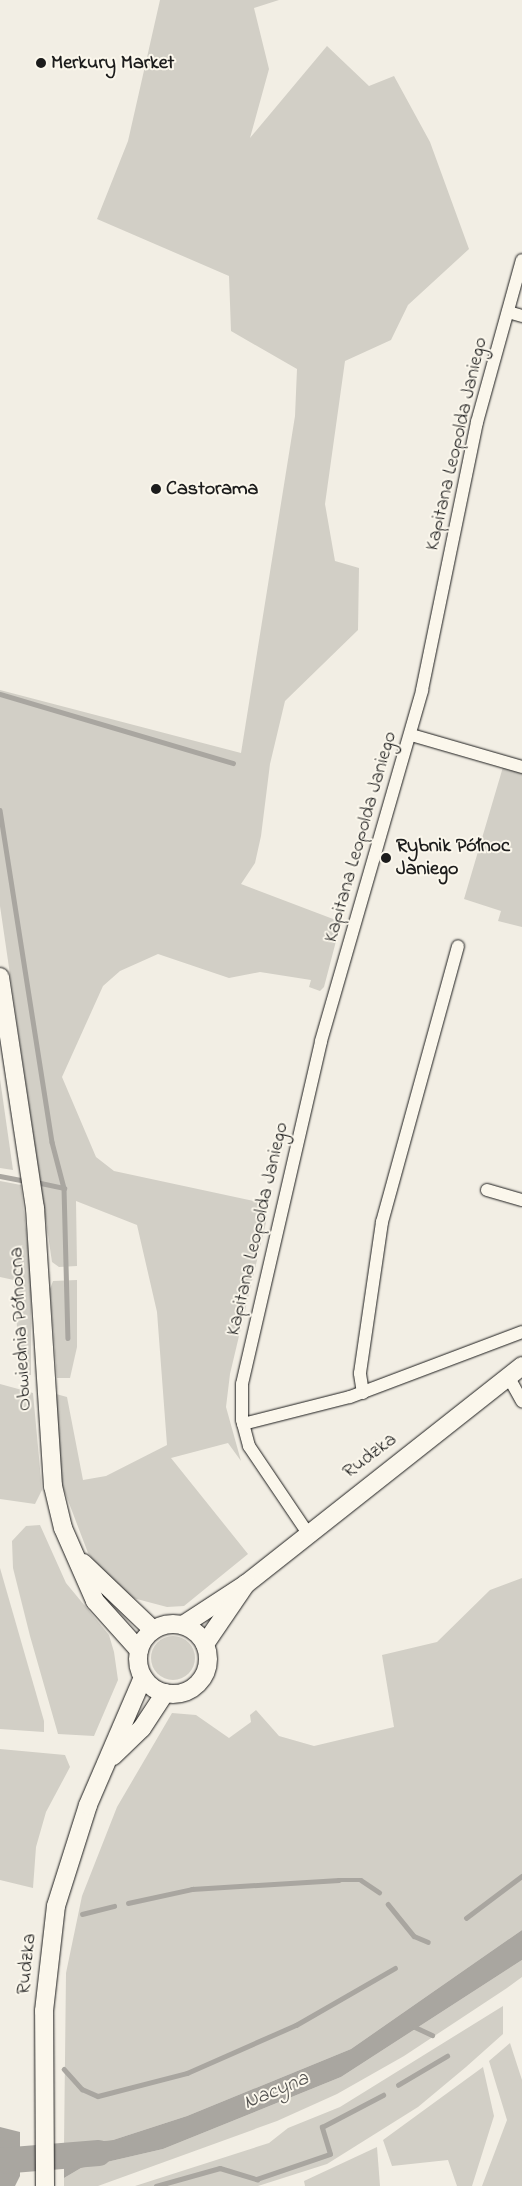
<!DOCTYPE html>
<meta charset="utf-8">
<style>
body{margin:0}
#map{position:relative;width:522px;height:2186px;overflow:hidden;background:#f2eee4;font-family:"Indie Flower",sans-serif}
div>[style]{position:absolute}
.green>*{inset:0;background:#d2cfc6}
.round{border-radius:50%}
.water>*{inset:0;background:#a9a6a0}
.stream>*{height:4.5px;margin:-2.25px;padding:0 2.25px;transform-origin:2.25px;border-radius:2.25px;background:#a9a6a0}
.river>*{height:26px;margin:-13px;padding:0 13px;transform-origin:13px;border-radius:13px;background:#a9a6a0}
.roads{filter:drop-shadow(0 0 1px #1c1c1c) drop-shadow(0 0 1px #1c1c1c)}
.minor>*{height:12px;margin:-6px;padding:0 6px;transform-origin:6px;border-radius:6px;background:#fbf7ec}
.secondary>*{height:18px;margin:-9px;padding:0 9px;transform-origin:9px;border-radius:9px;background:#fbf7ec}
.secondary>.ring{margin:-9px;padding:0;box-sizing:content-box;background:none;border:18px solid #fbf7ec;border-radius:50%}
.dots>*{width:14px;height:14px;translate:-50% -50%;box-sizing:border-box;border:2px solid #fbf7ec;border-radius:50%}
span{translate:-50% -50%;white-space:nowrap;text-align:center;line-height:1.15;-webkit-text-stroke:4px #fbf7ec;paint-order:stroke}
.poi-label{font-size:20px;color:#1c1c1c;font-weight:700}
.left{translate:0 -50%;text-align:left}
.street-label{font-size:20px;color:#1c1c1c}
.water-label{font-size:21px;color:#545351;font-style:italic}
</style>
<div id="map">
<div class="green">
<div style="clip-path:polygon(160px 0,279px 0,254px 8px,269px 69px,250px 138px,327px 46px,369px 86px,394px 76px,430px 142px,469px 249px,408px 305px,391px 340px,345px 361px,325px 504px,335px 561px,359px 568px,358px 630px,285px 701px,270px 764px,261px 836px,255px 863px,241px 884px,341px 922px,324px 987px,320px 991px,309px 987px,311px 980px,260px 972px,229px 978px,158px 954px,120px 971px,103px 986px,62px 1077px,96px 1157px,114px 1171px,263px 1203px,267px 1218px,230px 1374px,226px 1407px,241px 1461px,228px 1443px,171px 1458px,248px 1554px,184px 1606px,167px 1607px,133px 1598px,127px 1602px,88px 1553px,61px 1482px,56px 1394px,67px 1397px,83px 1480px,106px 1476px,167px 1445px,157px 1312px,137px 1225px,76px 1201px,77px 1266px,59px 1267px,52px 1262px,0 906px,0 690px,241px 753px,295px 416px,297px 369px,231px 331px,229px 276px,97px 219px,128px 141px)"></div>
<div style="clip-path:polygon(503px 767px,522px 772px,522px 927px,498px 921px,501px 911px,464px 899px)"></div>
<div style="clip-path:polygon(0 1079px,13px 1170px,0 1168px)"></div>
<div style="clip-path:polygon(0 1181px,21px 1185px,31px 1274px,31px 1375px,20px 1375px,14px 1280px,0 1277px)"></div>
<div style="clip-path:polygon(77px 1280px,77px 1347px,70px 1378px,57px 1378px,50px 1289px,53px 1281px)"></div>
<div style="clip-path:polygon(0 1384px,33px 1393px,42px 1490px,35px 1504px,0 1499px)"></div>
<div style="clip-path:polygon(40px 1525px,66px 1583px,109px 1635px,114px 1652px,118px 1680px,94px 1736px,58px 1734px,30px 1636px,13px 1568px,12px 1541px,26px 1526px)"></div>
<div style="clip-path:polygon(0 1568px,44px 1721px,44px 1732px,0 1729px)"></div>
<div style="clip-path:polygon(522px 1578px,522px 1930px,351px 2049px,187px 2116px,113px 2140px,64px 2145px,66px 1973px,82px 1896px,117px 1807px,172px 1713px,196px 1715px,229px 1738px,251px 1722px,250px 1715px,256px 1710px,279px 1736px,314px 1746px,394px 1727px,382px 1655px,437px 1642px,490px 1590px)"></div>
<div class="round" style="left:151px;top:1636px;width:44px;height:44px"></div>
<div style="clip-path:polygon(0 1749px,65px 1755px,70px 1767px,46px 1812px,36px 1847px,33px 1888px,0 1880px)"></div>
<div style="clip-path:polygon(522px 1960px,522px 1977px,507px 1988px,404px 2056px,337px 2094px,277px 2121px,98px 2186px,64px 2186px,64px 2178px,81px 2168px,163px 2149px,341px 2077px)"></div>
<div style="clip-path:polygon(503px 2006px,503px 2034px,466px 2067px,418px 2107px,327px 2164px,258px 2186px,135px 2186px,269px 2143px,288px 2128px,340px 2107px)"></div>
<div style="clip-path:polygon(510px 2043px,522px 2080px,522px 2186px,482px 2186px,507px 2120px,489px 2061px)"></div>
<div style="clip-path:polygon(483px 2067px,494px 2116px,472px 2186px,457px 2186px,448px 2160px,392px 2166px,383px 2140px)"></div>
<div style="clip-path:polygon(377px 2147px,380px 2186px,305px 2186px,304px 2181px)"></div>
</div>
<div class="water">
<div style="clip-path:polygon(522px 1930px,522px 1960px,341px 2077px,163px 2149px,81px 2168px,64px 2178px,64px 2145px,113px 2140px,187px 2116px,351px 2049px)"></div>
<div style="clip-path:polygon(0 2127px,20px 2132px,20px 2176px,15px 2186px,0 2186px)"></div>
</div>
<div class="stream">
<div style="left:0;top:694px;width:243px;rotate:16.5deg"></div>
<div style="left:0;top:810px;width:336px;rotate:81.1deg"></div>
<div style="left:52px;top:1142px;width:48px;rotate:75.4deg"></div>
<div style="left:64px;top:1188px;width:150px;rotate:88.5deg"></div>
<div style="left:0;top:1176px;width:26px;rotate:11deg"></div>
<div style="left:36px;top:1182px;width:29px;rotate:12deg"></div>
<div style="left:128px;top:1903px;width:66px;rotate:-12.3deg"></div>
<div style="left:192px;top:1889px;width:147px;rotate:-3.5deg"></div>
<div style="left:339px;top:1880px;width:22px"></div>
<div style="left:361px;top:1880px;width:22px;rotate:34deg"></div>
<div style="left:388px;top:1904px;width:41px;rotate:50.9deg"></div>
<div style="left:414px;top:1936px;width:15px;rotate:23deg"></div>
<div style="left:82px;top:1914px;width:33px;rotate:-14deg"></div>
<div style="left:466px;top:1918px;width:70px;rotate:-36.9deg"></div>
<div style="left:415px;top:2027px;width:19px;rotate:25deg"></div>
<div style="left:64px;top:2069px;width:27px;rotate:48deg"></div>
<div style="left:82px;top:2089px;width:17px;rotate:24deg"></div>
<div style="left:98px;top:2096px;width:92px;rotate:-14.5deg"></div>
<div style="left:187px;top:2073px;width:119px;rotate:-23.8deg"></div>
<div style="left:296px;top:2025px;width:114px;rotate:-29.9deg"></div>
<div style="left:398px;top:2085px;width:57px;rotate:-30.6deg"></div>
<div style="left:156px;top:2186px;width:66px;rotate:-15.7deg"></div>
<div style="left:220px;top:2168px;width:39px;rotate:17deg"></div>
<div style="left:257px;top:2179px;width:77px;rotate:-18.9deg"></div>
<div style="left:330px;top:2154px;width:28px;rotate:-107deg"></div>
<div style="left:322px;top:2127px;width:69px;rotate:-27.7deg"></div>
</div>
<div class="river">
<div style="left:0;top:2161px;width:99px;rotate:-4.6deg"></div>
</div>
<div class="roads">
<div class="minor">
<div style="left:508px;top:312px;width:15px;rotate:16deg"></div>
<div style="left:411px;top:735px;width:116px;rotate:16.1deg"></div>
<div style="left:487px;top:1190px;width:36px;rotate:16deg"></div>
<div style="left:508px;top:1376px;width:29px;rotate:61deg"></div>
<div style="left:363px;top:1393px;width:20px;rotate:-99deg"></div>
<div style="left:360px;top:1373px;width:153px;rotate:-81.7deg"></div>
<div style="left:382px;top:1222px;width:286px;rotate:-74.6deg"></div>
<div style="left:243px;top:1424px;width:110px;rotate:-14.2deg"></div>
<div style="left:350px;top:1397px;width:184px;rotate:-20.7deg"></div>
<div style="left:307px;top:1532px;width:104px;rotate:-124deg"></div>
<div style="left:249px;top:1446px;width:27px;rotate:-105deg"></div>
<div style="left:242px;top:1420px;width:36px;rotate:-90deg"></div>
<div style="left:242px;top:1384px;width:352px;rotate:-77deg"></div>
<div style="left:321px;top:1041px;width:365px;rotate:-73.9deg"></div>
<div style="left:422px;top:690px;width:274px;rotate:-78.4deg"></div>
<div style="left:477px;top:422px;width:168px;rotate:-74.5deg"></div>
</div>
<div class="secondary">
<div style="left:0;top:977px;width:234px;rotate:81.4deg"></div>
<div style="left:35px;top:1208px;width:279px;rotate:86.3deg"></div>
<div style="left:53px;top:1486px;width:43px;rotate:76.6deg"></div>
<div style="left:63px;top:1528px;width:80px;rotate:66.3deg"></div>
<div style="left:95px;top:1601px;width:66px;rotate:48.1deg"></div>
<div style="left:83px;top:1563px;width:97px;rotate:43.7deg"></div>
<div class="ring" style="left:138px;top:1624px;width:52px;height:52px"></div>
<div style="left:183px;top:1625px;width:75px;rotate:-33.1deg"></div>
<div style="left:246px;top:1584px;width:352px;rotate:-38.3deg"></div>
<div style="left:205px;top:1644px;width:73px;rotate:-55.7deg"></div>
<div style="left:113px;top:1756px;width:40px;rotate:-44deg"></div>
<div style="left:142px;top:1728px;width:42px;rotate:-56.7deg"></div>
<div style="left:45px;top:2186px;width:175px;rotate:-90.3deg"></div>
<div style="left:44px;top:2011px;width:106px;rotate:-83.5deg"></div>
<div style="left:56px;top:1906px;width:106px;rotate:-72.4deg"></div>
<div style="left:88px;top:1805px;width:139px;rotate:-66.7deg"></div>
</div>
</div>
<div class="dots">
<div style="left:41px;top:63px;background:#1c1c1c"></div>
<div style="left:156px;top:489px;background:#1c1c1c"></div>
<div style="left:386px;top:858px;background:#1c1c1c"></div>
</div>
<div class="poi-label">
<span class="left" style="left:51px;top:63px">Merkury Market</span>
<span class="left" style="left:166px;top:489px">Castorama</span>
<span class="left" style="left:396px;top:858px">Rybnik Północ<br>Janiego</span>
</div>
<div class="street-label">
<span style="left:457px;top:444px;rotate:-77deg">Kapitana Leopolda Janiego</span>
<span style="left:361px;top:837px;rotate:-74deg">Kapitana Leopolda Janiego</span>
<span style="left:258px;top:1229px;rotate:-77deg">Kapitana Leopolda Janiego</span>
<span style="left:21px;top:1329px;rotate:-93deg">Obwiednia Północna</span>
<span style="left:370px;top:1456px;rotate:-37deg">Rudzka</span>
<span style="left:27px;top:1964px;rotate:-84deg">Rudzka</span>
</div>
<div class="water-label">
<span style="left:276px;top:2091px;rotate:-23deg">Nacyna</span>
</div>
</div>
